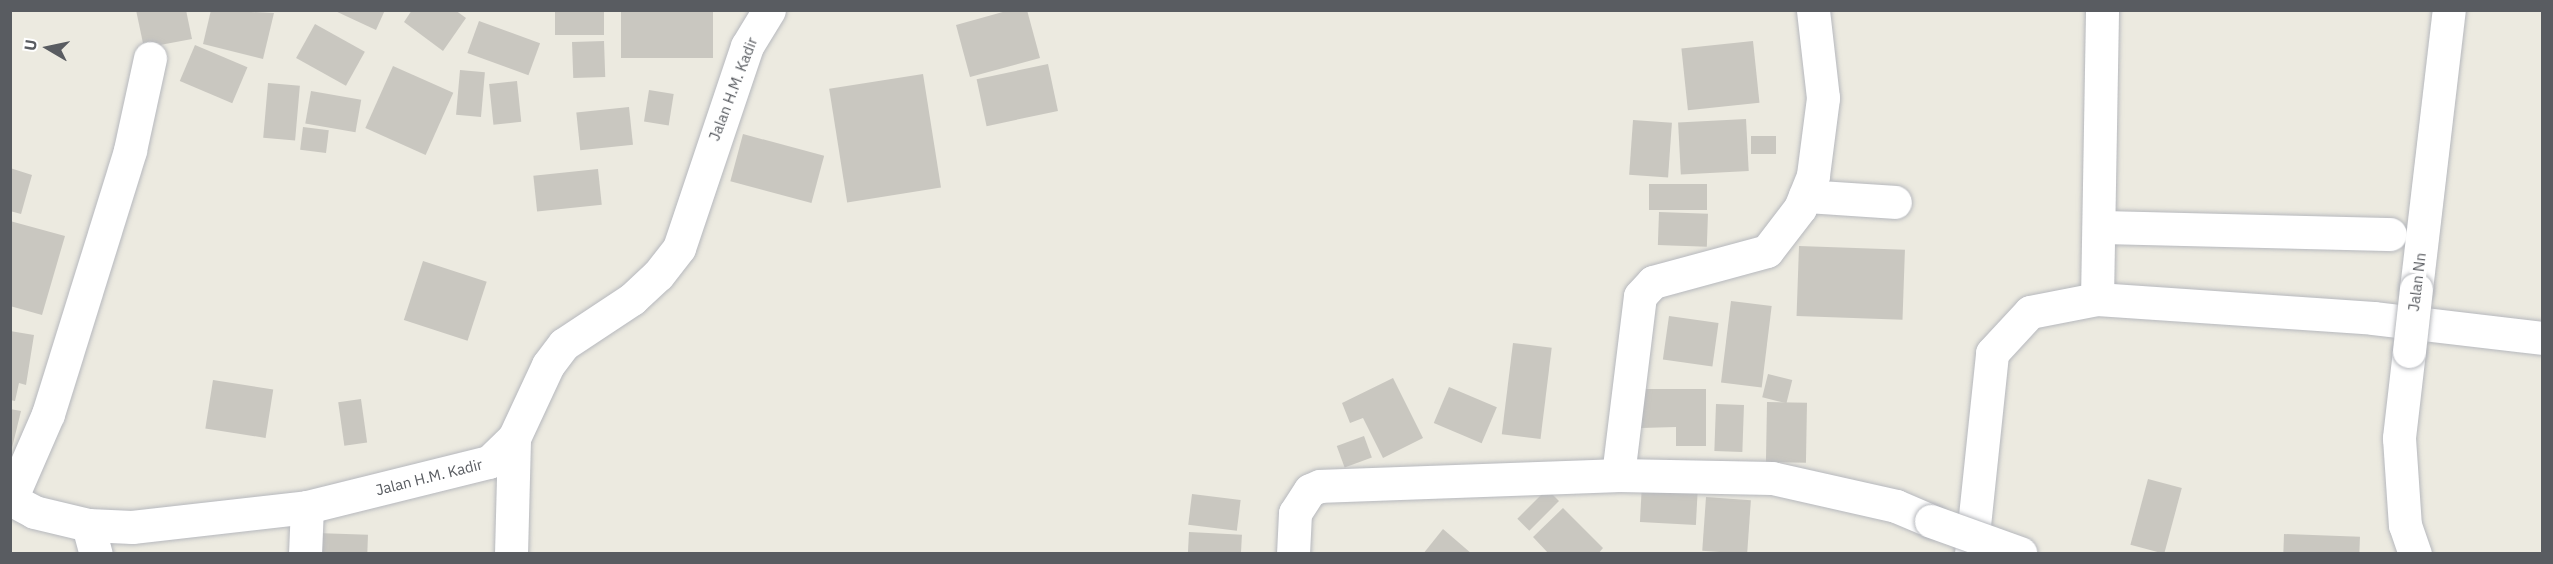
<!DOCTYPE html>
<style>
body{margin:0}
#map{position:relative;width:2553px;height:564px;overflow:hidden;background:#eceae0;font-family:"IBM Plex Sans",sans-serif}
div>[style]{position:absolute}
.building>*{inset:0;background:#c9c7c0;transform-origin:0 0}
.roads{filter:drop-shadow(0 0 2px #b6b8bd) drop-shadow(0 0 2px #b6b8bd)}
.street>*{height:33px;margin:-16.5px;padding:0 16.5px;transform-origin:16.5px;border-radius:16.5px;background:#fff}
.secondary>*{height:33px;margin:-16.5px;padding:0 16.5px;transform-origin:16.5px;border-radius:16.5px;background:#fff}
.bridges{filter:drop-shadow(0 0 2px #b6b8bd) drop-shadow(0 0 2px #b6b8bd)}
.street-bridge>*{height:33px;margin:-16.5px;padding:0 16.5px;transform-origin:16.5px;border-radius:16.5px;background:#fff}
.secondary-bridge>*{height:33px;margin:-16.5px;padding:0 16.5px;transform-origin:16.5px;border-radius:16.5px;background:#fff}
span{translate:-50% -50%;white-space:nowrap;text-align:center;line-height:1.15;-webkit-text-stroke:6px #fff;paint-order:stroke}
.street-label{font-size:15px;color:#595c61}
.frame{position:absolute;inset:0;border:12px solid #595c61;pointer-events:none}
.north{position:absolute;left:18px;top:18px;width:60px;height:60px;-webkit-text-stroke:4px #fff;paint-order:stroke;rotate:279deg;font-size:16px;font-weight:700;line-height:24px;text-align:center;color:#595c61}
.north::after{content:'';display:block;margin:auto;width:21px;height:27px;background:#595c61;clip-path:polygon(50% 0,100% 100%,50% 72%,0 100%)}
</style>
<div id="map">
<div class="building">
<div style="clip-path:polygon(136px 10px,186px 10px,192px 39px,144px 48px)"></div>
<div style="clip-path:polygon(211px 10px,274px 13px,263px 59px,203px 44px)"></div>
<div style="clip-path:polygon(333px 10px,385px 10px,376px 30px)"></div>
<div style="clip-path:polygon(412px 10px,455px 10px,466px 18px,443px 51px,404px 22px)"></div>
<div style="left:555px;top:10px;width:49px;height:25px"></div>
<div style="left:621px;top:10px;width:92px;height:48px"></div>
<div style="clip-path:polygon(1010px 10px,1027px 10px,1040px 58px,970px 77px,956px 25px)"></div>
<div style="left:479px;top:21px;width:65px;height:34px;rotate:20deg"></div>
<div style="left:315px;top:24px;width:57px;height:39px;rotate:29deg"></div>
<div style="left:604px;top:41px;width:36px;height:32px;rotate:88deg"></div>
<div style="left:1753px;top:41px;width:62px;height:72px;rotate:84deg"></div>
<div style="left:195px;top:45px;width:57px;height:39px;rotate:23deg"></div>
<div style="left:1048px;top:64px;width:48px;height:73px;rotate:78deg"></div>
<div style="left:393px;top:66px;width:66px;height:68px;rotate:24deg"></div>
<div style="left:460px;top:70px;width:25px;height:45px;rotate:5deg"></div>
<div style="left:923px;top:74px;width:115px;height:95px;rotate:81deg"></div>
<div style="left:517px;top:81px;width:41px;height:28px;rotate:84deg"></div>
<div style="left:268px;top:83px;width:32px;height:55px;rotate:5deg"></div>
<div style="left:649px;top:90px;width:25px;height:32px;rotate:9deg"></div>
<div style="left:311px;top:91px;width:51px;height:33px;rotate:10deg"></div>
<div style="left:629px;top:107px;width:38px;height:53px;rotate:84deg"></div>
<div style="left:1746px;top:119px;width:52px;height:68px;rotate:87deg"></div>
<div style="left:1633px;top:120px;width:39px;height:55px;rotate:4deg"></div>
<div style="left:303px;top:127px;width:26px;height:23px;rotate:7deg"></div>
<div style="left:743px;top:134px;width:84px;height:49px;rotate:15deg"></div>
<div style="left:1751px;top:136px;width:25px;height:18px"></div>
<div style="clip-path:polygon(10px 168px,32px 175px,21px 214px,10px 211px)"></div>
<div style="left:598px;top:169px;width:36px;height:65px;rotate:84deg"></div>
<div style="left:1649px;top:184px;width:58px;height:26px"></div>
<div style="left:1659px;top:212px;width:49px;height:33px;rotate:2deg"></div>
<div style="clip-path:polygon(10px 221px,65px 236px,42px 315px,10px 306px)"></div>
<div style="left:1799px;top:246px;width:106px;height:70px;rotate:2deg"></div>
<div style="left:423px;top:261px;width:67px;height:62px;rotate:18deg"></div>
<div style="left:1731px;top:301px;width:41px;height:82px;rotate:7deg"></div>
<div style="left:1669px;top:316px;width:50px;height:44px;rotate:8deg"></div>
<div style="clip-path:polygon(10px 331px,34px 335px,26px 385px,19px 383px,15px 401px,10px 400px)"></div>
<div style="left:1513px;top:343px;width:39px;height:92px;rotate:7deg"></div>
<div style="left:1768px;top:374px;width:25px;height:24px;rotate:14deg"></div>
<div style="clip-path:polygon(1393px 378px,1423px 438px,1383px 458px,1363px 418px,1350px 423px,1342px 403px)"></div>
<div style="left:213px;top:380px;width:61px;height:49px;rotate:9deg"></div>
<div style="left:1449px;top:387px;width:52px;height:39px;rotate:23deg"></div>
<div style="clip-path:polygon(1641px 389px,1706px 389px,1706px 446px,1676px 446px,1676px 427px,1641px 428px)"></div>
<div style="left:361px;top:399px;width:44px;height:23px;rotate:82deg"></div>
<div style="left:1767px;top:402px;width:40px;height:60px;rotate:1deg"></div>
<div style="left:1716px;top:404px;width:28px;height:47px;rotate:2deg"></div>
<div style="clip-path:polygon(10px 409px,21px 411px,11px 452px,10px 452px)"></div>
<div style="left:1364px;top:436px;width:23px;height:29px;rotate:70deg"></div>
<div style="left:2148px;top:479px;width:35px;height:68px;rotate:15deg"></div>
<div style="left:1642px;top:483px;width:56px;height:39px;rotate:3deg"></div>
<div style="left:1547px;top:489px;width:17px;height:42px;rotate:45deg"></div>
<div style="left:1192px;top:494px;width:49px;height:31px;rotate:7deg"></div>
<div style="left:1706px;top:497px;width:45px;height:54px;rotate:4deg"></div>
<div style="clip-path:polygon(1563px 508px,1603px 548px,1598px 554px,1549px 554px,1533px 537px)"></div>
<div style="clip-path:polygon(1443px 529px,1472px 554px,1423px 554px)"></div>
<div style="left:1189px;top:532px;width:53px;height:22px;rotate:3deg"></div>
<div style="left:316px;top:533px;width:52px;height:21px;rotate:2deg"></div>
<div style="left:2284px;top:534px;width:76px;height:20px;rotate:2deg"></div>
</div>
<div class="roads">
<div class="street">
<div style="left:1805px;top:196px;width:90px;rotate:3.8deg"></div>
<div style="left:2099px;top:227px;width:291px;rotate:1.4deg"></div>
<div style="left:2097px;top:299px;width:289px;rotate:-89deg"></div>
<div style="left:1618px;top:475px;width:154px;rotate:1.1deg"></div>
<div style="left:1772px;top:478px;width:127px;rotate:12.7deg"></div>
<div style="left:1896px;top:506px;width:38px;rotate:23deg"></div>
<div style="left:11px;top:499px;width:93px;rotate:-66.5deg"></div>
<div style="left:48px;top:414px;width:276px;rotate:-72.7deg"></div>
<div style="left:130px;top:150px;width:94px;rotate:-77.7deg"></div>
<div style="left:88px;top:525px;width:30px;rotate:75deg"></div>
<div style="left:305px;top:554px;width:47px;rotate:-87.6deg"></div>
<div style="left:511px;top:554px;width:116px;rotate:-88.5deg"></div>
<div style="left:1293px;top:554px;width:41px;rotate:-87.2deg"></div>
<div style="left:1295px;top:513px;width:27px;rotate:-57deg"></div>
<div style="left:1310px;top:490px;width:11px;rotate:-22deg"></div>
<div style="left:1320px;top:486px;width:298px;rotate:-2.1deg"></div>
<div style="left:1618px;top:475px;width:180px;rotate:-83deg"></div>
<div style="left:1640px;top:296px;width:19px;rotate:-47deg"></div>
<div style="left:1653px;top:282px;width:118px;rotate:-15.2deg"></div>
<div style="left:1767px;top:251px;width:54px;rotate:-52.5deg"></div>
<div style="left:1800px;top:208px;width:35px;rotate:-68deg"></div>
<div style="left:1813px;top:175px;width:78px;rotate:-82.6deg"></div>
<div style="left:1823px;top:98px;width:89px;rotate:-96.5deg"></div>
<div style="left:1971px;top:554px;width:202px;rotate:-84deg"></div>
<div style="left:1992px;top:353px;width:56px;rotate:-47.2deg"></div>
<div style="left:2030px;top:312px;width:68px;rotate:-11deg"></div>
<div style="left:2097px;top:299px;width:277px;rotate:3.9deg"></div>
<div style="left:2373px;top:318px;width:170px;rotate:6.7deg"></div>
</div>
<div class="secondary">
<div style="left:2416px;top:289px;width:281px;rotate:-83.3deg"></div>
<div style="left:2409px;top:351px;width:88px;rotate:96.6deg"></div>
<div style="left:2399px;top:438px;width:87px;rotate:86.1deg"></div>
<div style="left:2405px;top:525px;width:31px;rotate:71deg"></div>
<div style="left:10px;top:499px;width:27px;rotate:28deg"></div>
<div style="left:34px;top:512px;width:56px;rotate:13.5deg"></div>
<div style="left:88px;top:525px;width:44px;rotate:2.6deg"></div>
<div style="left:132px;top:527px;width:176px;rotate:-6.5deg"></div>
<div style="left:307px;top:507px;width:187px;rotate:-13.9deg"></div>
<div style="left:489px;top:462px;width:35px;rotate:-44deg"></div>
<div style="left:514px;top:438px;width:81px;rotate:-65deg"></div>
<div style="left:548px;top:365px;width:26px;rotate:-53deg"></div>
<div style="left:564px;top:344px;width:82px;rotate:-33.5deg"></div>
<div style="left:632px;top:299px;width:35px;rotate:-43deg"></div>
<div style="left:658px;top:275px;width:34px;rotate:-52deg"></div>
<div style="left:679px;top:248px;width:213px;rotate:-71.4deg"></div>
<div style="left:747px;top:46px;width:42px;rotate:-58.6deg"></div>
</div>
</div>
<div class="bridges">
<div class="street-bridge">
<div style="left:1931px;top:521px;width:95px;rotate:19.8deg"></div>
</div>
<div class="secondary-bridge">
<div style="left:2409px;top:351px;width:62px;rotate:-83.6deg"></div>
</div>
</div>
<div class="street-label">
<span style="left:733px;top:89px;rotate:-69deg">Jalan H.M. Kadir</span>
<span style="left:2417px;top:282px;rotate:-83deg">Jalan Nn</span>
<span style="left:429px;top:477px;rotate:-14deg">Jalan H.M. Kadir</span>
</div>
<div class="frame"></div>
<div class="north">U</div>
</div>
